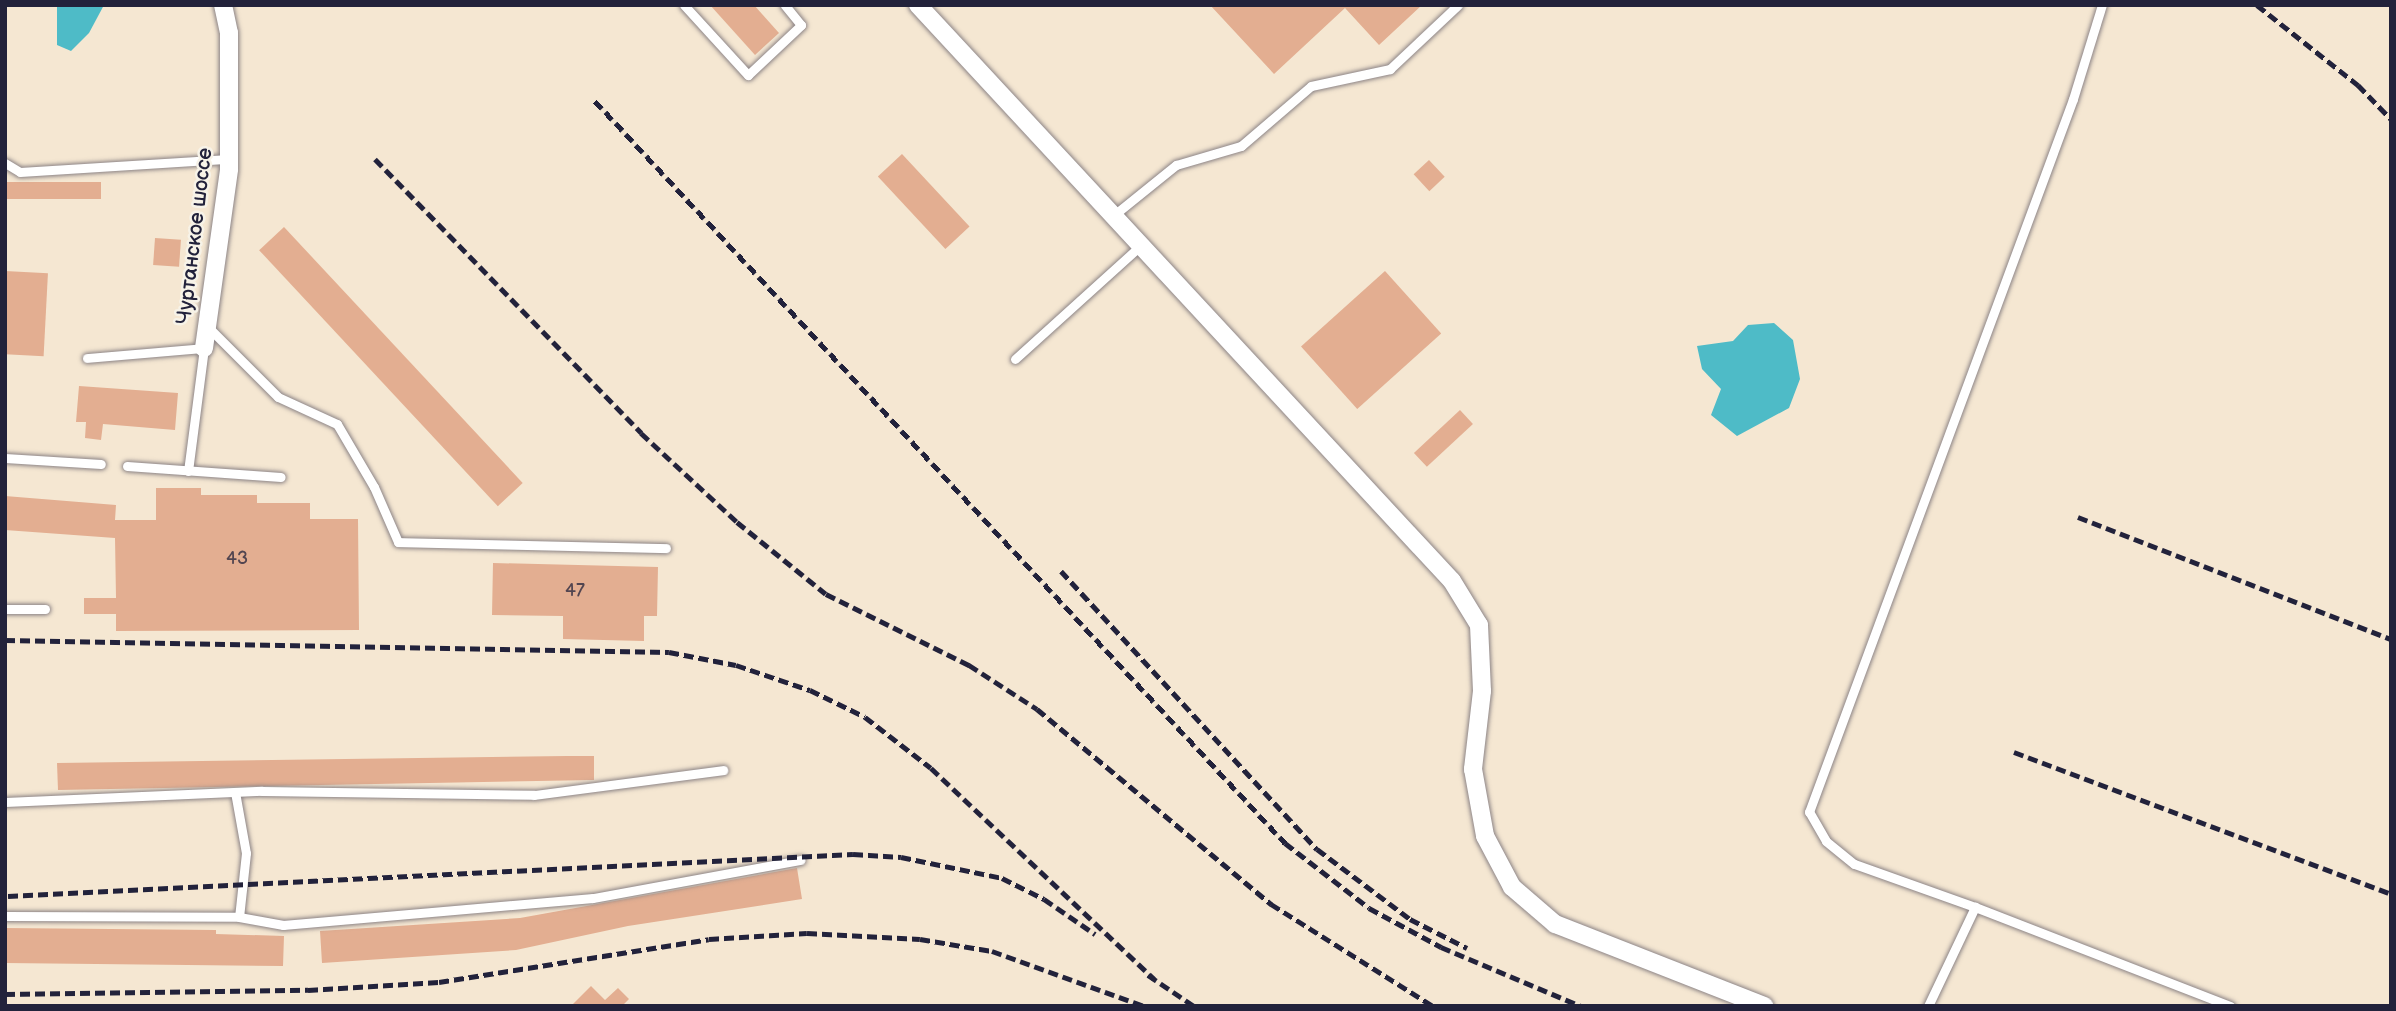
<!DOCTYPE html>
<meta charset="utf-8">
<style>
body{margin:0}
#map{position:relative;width:2396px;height:1011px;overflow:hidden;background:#f5e7d2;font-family:"Balsamiq Sans",sans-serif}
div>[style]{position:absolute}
.water>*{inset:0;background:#4ebbc7}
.building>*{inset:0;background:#e3ae91;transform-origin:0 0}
.roads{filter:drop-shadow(0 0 2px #8c8486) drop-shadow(0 0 2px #8c8486)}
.lane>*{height:9px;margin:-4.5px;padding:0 4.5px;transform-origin:4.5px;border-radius:4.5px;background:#fff}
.street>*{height:18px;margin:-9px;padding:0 9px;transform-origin:9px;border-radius:9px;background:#fff}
.rail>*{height:5px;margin-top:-2.5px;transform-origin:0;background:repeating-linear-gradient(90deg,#22223b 0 10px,transparent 0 15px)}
span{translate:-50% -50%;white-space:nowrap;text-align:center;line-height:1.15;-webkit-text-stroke:5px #f7f3e8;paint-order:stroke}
.number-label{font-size:18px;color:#524550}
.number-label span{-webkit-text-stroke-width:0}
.street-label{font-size:21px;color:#22223b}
.frame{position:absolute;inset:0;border:7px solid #22223b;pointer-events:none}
</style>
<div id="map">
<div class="water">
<div style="clip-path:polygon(57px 5px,104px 5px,89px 33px,71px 51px,57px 45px)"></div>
<div style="clip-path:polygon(1774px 323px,1793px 340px,1800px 379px,1789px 408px,1737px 436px,1711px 415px,1721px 389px,1702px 369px,1697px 346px,1733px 341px,1748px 325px)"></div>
</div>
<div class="building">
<div style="clip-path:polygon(710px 5px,754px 5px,779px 33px,755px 55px)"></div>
<div style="clip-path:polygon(1210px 5px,1422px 5px,1379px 45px,1345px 8px,1274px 74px)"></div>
<div style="left:902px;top:154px;width:99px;height:33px;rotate:47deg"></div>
<div style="left:1429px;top:160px;width:23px;height:21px;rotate:47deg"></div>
<div style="left:101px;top:182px;width:17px;height:96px;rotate:90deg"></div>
<div style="left:284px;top:227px;width:350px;height:34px;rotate:47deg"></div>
<div style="left:155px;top:238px;width:26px;height:27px;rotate:4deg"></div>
<div style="left:5px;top:271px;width:43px;height:83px;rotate:3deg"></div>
<div style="left:1385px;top:271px;width:84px;height:113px;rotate:48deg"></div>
<div style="clip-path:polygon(79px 386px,178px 393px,175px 430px,103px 424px,101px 440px,85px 438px,86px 422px,76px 422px)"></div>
<div style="left:1460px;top:410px;width:19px;height:63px;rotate:47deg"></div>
<div style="clip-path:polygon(156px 488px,201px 488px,201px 495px,257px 495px,257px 503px,310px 503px,310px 519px,358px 519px,359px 630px,116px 631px,116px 614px,84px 614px,84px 598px,116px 598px,115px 538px,5px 530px,5px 496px,116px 505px,115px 520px,156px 520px)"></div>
<div style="clip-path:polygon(493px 563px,658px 567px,657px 616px,644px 616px,644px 641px,563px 639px,563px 616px,492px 615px)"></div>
<div style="clip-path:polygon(567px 756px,594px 756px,594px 780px,58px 790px,57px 763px)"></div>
<div style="clip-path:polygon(797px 868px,802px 899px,628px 926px,516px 950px,322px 963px,320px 931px,520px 918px)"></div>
<div style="clip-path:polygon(5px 928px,216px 930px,216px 934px,284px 936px,283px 966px,5px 963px)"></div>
<div style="clip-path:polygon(591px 986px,605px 1000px,618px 988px,629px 999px,622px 1006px,571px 1006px)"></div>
</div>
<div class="roads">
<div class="lane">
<div style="left:684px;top:5px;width:95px;rotate:47.6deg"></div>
<div style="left:748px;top:75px;width:73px;rotate:-43.3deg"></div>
<div style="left:801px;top:25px;width:26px;rotate:-129deg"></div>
<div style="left:5px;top:163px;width:17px;rotate:31deg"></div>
<div style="left:20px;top:172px;width:209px;rotate:-3.6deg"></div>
<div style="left:1114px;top:215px;width:80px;rotate:-38.9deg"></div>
<div style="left:1176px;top:165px;width:68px;rotate:-16.3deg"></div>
<div style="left:1241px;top:146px;width:92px;rotate:-40.6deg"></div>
<div style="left:1311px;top:86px;width:81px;rotate:-12.1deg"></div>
<div style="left:1390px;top:69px;width:93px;rotate:-43.3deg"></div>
<div style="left:208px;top:327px;width:99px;rotate:45deg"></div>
<div style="left:278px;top:397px;width:65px;rotate:24.6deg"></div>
<div style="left:337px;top:424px;width:73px;rotate:59.6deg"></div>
<div style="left:374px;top:487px;width:60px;rotate:66.4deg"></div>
<div style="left:398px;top:542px;width:268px;rotate:1.3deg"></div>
<div style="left:87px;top:358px;width:117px;rotate:-4.9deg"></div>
<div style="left:204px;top:348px;width:124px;rotate:97.4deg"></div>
<div style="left:1015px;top:359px;width:170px;rotate:-42.1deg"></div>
<div style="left:5px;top:458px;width:96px;rotate:3.6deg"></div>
<div style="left:127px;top:466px;width:154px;rotate:4.1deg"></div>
<div style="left:5px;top:609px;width:40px"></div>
<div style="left:235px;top:792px;width:62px;rotate:79.8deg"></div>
<div style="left:246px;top:853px;width:64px;rotate:96.2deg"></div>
<div style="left:5px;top:802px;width:257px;rotate:-2.5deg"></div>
<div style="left:262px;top:791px;width:272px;rotate:0.8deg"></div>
<div style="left:534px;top:795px;width:191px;rotate:-7.5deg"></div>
<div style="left:1975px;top:907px;width:274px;rotate:21.2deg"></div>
<div style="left:5px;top:916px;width:234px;rotate:0.2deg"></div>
<div style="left:239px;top:917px;width:45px;rotate:10.3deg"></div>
<div style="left:283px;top:925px;width:311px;rotate:-5deg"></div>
<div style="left:593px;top:898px;width:211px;rotate:-10.4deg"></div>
<div style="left:1928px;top:1006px;width:110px;rotate:-64.6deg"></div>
<div style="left:1975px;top:907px;width:128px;rotate:-160.4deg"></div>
<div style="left:1854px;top:864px;width:36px;rotate:-141deg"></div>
<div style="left:1826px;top:841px;width:34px;rotate:-120deg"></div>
<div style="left:1809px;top:812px;width:760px;rotate:-69.68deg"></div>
<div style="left:2073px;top:99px;width:98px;rotate:-72.9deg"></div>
</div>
<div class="street">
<div style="left:918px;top:5px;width:785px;rotate:47.17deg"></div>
<div style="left:1452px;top:581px;width:52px;rotate:58.5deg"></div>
<div style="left:1479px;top:625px;width:66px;rotate:87.4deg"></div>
<div style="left:1482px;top:691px;width:79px;rotate:96.6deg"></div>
<div style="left:1473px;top:769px;width:68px;rotate:79.8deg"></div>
<div style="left:1485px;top:836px;width:58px;rotate:62.1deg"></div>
<div style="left:1512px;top:887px;width:57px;rotate:40.7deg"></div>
<div style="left:1555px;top:924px;width:225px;rotate:21.4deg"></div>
<div style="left:204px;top:348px;width:181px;rotate:-82deg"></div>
<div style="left:229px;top:169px;width:136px;rotate:-90deg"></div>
<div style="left:229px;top:33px;width:29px;rotate:-102deg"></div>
</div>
</div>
<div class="rail">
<div style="left:2257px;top:5px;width:129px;rotate:38.4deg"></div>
<div style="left:2358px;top:85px;width:47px;rotate:45.9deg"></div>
<div style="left:595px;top:101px;width:1013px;rotate:47.08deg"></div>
<div style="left:1285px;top:843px;width:106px;rotate:37.7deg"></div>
<div style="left:1369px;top:908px;width:82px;rotate:28.4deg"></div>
<div style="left:1441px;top:947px;width:152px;rotate:22.9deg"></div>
<div style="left:375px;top:159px;width:382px;rotate:45.8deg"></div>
<div style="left:641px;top:433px;width:131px;rotate:42.8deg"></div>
<div style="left:737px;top:522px;width:114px;rotate:39deg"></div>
<div style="left:826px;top:594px;width:160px;rotate:26.4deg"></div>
<div style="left:969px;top:665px;width:81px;rotate:32.9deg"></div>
<div style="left:1037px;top:709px;width:305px;rotate:39.8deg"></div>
<div style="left:1271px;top:904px;width:191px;rotate:32.2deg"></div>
<div style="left:2078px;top:517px;width:336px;rotate:21.3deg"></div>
<div style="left:1061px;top:571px;width:378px;rotate:47.4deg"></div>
<div style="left:1317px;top:849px;width:116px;rotate:37deg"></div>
<div style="left:1410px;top:919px;width:64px;rotate:27deg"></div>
<div style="left:5px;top:640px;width:664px;rotate:1.04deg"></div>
<div style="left:669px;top:652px;width:68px;rotate:11deg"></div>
<div style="left:736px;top:665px;width:78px;rotate:18.7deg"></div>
<div style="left:810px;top:690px;width:61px;rotate:26.1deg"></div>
<div style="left:865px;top:717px;width:83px;rotate:37.7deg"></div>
<div style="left:931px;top:768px;width:307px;rotate:43.4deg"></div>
<div style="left:2014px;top:752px;width:403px;rotate:20.6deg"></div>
<div style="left:8px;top:896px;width:846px;rotate:-2.85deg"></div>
<div style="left:853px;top:854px;width:48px;rotate:3.6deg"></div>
<div style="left:901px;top:857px;width:103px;rotate:11.7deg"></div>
<div style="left:1002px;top:878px;width:47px;rotate:26.6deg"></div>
<div style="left:1044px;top:899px;width:62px;rotate:34.5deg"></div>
<div style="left:1148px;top:975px;width:55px;rotate:34deg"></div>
<div style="left:5px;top:994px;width:303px;rotate:-0.8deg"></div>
<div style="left:308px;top:990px;width:131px;rotate:-3.5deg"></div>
<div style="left:439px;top:982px;width:273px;rotate:-9deg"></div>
<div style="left:709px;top:939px;width:98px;rotate:-3.5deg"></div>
<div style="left:807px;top:933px;width:113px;rotate:3deg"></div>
<div style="left:920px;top:939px;width:73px;rotate:9.5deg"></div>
<div style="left:992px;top:951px;width:162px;rotate:19.9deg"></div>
</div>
<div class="number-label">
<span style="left:237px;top:559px">43</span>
<span style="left:575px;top:591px">47</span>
</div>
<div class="street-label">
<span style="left:195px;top:236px;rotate:-83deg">Чуртанское шоссе</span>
</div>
<div class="frame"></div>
</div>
